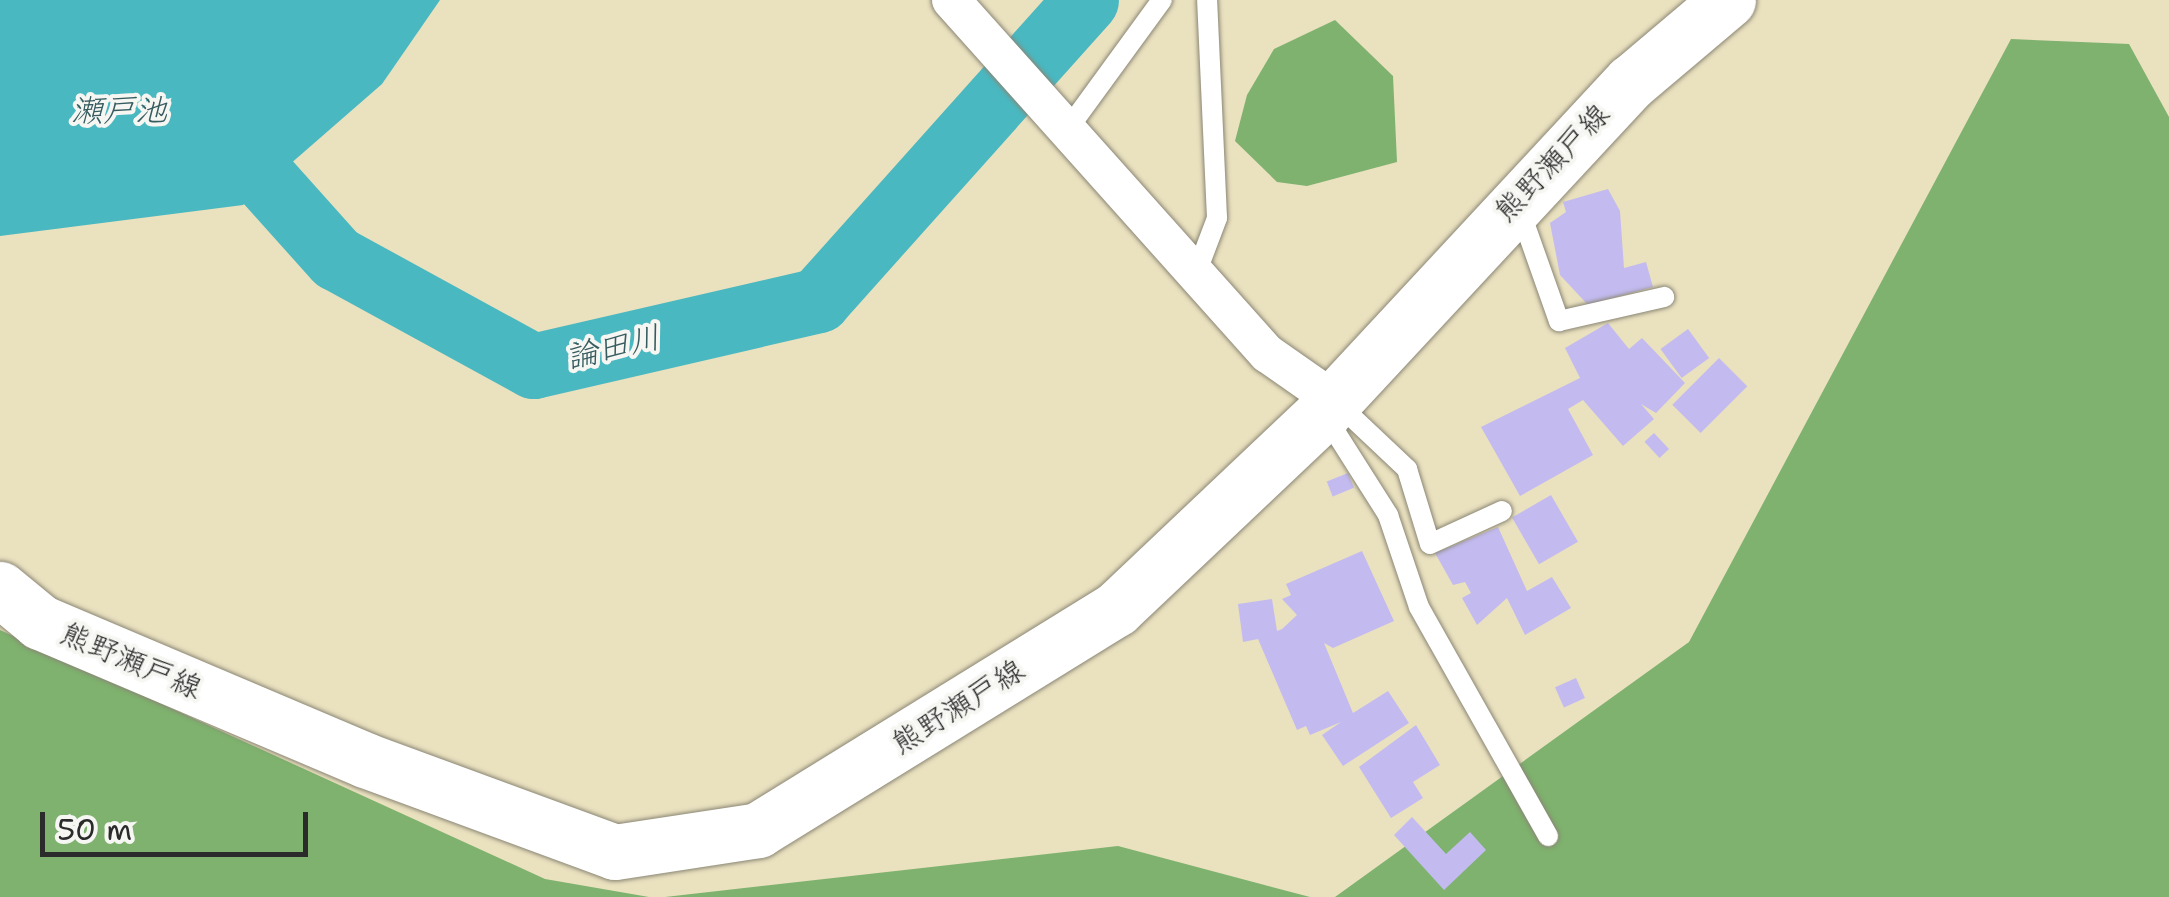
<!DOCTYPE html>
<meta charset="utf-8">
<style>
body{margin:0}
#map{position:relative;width:2169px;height:897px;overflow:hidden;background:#eae1bf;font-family:"Shantell Sans","Klee One",sans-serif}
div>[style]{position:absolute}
.forest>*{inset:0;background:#7eb26e}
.water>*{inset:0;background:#49b8c1}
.river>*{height:65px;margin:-32.5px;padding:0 32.5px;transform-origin:32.5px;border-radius:32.5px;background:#49b8c1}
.building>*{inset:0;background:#c3bbf0;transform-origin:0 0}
.roads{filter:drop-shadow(0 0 2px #8a8675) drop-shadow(0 0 2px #8a8675)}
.service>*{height:20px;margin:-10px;padding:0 10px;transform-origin:10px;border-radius:10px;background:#fff}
.minor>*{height:38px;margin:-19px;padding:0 19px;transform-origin:19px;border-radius:19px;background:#fff}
.secondary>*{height:55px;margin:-27.5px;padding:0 27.5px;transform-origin:27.5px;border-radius:27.5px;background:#fff}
span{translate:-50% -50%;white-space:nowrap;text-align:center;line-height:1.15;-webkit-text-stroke:8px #f6f6f2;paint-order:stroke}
.street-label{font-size:30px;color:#2b2b2b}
.water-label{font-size:32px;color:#365c60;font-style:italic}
.scale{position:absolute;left:40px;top:812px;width:268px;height:45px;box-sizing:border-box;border:5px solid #2b2b2b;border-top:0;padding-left:12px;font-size:30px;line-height:35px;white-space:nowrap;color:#2b2b2b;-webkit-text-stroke:8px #f6f6f2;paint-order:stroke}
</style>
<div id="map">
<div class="forest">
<div style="clip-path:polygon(1335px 20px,1393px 76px,1397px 162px,1307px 186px,1277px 182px,1235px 141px,1247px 95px,1274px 49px)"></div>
<div style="clip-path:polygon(2011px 39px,2129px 44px,2169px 117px,2169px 897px,1335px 897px,1689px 642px)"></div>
<div style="clip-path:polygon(0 630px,545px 879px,649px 897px,0 897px)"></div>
<div style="clip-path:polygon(1118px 846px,1310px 897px,665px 897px)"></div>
</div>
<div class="water">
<div style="clip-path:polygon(0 0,440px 0,382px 84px,243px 205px,0 236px)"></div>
</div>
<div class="river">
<div style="left:208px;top:115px;width:192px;rotate:48.2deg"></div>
<div style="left:336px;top:258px;width:225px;rotate:28.7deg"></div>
<div style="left:533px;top:366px;width:293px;rotate:-13deg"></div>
<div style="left:818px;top:300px;width:402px;rotate:-48.2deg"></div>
</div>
<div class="building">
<div style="clip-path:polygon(1608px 189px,1620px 211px,1624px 268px,1646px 262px,1653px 287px,1588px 305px,1560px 275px,1550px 223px,1566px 212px,1563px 202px)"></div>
<div style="clip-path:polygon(1608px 323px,1629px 349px,1642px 338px,1685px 383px,1656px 413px,1641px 404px,1654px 419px,1623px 446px,1583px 400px,1568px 409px,1593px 455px,1520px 496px,1481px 427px,1580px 378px,1565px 348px)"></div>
<div style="left:1688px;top:329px;width:36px;height:34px;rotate:54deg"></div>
<div style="left:1719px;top:358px;width:40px;height:66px;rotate:45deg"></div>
<div style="left:1654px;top:433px;width:22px;height:13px;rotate:47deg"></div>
<div style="left:1348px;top:473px;width:16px;height:23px;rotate:68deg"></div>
<div style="left:1551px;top:495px;width:54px;height:45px;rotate:60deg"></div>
<div style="clip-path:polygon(1498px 527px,1527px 591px,1552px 577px,1571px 608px,1525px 635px,1507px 598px,1477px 625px,1462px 598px,1471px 593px,1465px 582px,1453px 585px,1435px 553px)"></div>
<div style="clip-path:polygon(1362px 551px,1394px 621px,1333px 648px,1324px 643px,1353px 713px,1388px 691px,1409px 723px,1343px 766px,1322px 735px,1341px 722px,1310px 735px,1306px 726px,1297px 730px,1258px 639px,1243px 642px,1238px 604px,1272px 599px,1277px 631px,1282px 629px,1297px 615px,1282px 599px,1291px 595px,1286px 584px)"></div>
<div style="left:1576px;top:678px;width:22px;height:23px;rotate:66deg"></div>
<div style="clip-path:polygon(1416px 725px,1440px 765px,1413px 782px,1423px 798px,1391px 818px,1359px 767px)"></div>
<div style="clip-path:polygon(1412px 817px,1446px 854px,1470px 832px,1486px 850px,1444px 890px,1394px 835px)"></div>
</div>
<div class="roads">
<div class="service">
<div style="left:1070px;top:126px;width:156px;rotate:-53.9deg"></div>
<div style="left:1520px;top:211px;width:117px;rotate:70.5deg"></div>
<div style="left:1559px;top:321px;width:108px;rotate:-12.9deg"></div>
<div style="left:1197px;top:271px;width:57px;rotate:-69.3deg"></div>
<div style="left:1217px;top:218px;width:218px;rotate:-92.6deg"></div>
<div style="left:1336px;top:402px;width:98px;rotate:43.3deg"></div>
<div style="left:1407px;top:469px;width:78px;rotate:73deg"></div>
<div style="left:1430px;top:544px;width:79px;rotate:-24.6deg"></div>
<div style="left:1324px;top:414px;width:120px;rotate:57.6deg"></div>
<div style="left:1388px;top:515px;width:97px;rotate:71.4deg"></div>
<div style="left:1419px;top:607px;width:263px;rotate:60.6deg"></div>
</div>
<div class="minor">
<div style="left:951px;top:0;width:475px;rotate:48.2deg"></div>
<div style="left:1268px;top:354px;width:82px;rotate:35deg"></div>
</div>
<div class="secondary">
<div style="left:0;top:589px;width:52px;rotate:39.5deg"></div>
<div style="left:40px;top:622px;width:353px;rotate:23deg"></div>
<div style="left:365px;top:760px;width:266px;rotate:20.2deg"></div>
<div style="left:615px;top:852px;width:145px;rotate:-8.7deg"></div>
<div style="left:758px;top:830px;width:421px;rotate:-31.7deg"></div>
<div style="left:1116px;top:609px;width:285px;rotate:-43.4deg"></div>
<div style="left:1323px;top:413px;width:452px;rotate:-47.1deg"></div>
<div style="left:1631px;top:82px;width:127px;rotate:-40.2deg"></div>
</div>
</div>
<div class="street-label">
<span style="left:1552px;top:163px;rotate:-46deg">熊野瀬戸線</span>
<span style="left:131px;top:661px;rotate:23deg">熊野瀬戸線</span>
<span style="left:958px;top:707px;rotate:-32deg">熊野瀬戸線</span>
</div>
<div class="water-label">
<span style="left:119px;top:110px">瀬戸池</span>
<span style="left:613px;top:347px;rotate:-13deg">論田川</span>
</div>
<div class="scale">50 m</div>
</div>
